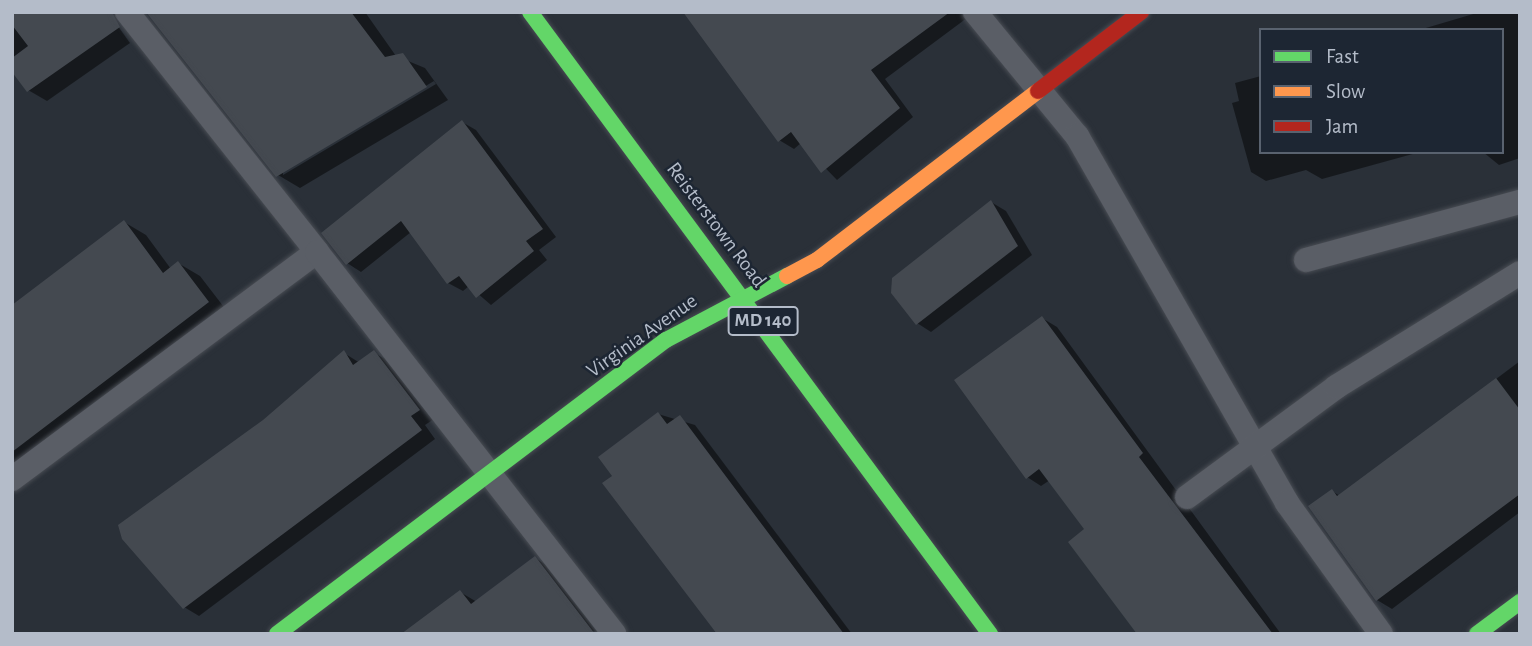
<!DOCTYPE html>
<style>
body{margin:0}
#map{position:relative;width:1532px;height:646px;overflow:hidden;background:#2a3038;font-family:"Alegreya Sans",sans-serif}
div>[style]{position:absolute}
.shadow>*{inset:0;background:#0007}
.building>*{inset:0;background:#444950}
.roads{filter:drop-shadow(0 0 2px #484c53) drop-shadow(0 0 2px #484c53)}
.lane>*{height:24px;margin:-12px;padding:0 12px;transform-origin:12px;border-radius:12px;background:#5a5e66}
.fast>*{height:16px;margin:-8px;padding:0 8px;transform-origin:8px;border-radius:8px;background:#63d668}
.slow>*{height:16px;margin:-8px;padding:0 8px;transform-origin:8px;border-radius:8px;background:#ff974d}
.jam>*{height:16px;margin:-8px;padding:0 8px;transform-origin:8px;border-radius:8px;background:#b3261e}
span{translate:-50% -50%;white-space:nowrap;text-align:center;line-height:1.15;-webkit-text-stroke:5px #1d2633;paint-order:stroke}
.shield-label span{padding:2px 5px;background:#1d2633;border:2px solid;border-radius:5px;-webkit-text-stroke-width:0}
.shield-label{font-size:19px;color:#b4bcc9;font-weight:700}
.street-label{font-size:21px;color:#b4bcc9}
.frame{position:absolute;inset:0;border:14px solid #b4bcc9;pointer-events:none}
.legend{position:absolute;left:1259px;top:28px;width:245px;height:126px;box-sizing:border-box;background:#1d2633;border:2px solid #59626f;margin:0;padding:9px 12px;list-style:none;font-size:21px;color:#b4bcc9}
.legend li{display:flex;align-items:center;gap:14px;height:35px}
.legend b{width:35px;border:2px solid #59626f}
</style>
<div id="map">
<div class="shadow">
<div style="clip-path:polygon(12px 12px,108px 12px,130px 43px,47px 101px,28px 90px,12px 69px)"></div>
<div style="clip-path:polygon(evenodd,148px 12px,365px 12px,396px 56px,425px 68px,448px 100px,300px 188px,278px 175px,148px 12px,434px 81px,436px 84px,283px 175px,283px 171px,434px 81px)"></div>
<div style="clip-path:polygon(886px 12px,975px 12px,885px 79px,913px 117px,837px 180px,801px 143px,794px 149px,779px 140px)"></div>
<div style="clip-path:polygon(1480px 12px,1520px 12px,1520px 158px,1499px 165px,1483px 152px,1502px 152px,1502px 30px,1419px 30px)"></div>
<div style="clip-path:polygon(1261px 76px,1261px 152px,1420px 152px,1322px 179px,1306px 170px,1266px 181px,1251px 172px,1232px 103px,1239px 101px,1235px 83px)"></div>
<div style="clip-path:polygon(462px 122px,476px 130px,556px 237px,539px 250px,547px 260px,491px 305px,469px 286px,463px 291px,448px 283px,411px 232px,361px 272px,347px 263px)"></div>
<div style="clip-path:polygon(991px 202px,1006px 211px,1032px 255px,931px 332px,917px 323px)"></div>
<div style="clip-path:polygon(124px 222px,146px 235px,171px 269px,178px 263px,200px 276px,230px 315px,12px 481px,12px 307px)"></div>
<div style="clip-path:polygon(1042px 318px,1057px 327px,1281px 634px,1140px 634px,1086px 529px,1050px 480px,1041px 486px,1027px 477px)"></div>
<div style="clip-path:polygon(344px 353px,360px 363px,374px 353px,389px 361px,434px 419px,425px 425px,435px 439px,199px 616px,184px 607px,264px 422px)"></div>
<div style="clip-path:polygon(1520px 361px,1520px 512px,1392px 609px,1377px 600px,1310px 507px,1332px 491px,1340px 496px)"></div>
<div style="clip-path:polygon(658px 414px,695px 425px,852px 634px,720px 634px,615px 476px)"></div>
<div style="clip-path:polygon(535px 558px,550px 567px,600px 631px,404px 634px,460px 592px,477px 602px)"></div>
</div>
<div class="building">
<div style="clip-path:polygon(12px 12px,112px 12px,120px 27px,27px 92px,12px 72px,12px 58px,28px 46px,12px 25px)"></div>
<div style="clip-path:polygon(146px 12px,351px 12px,385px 57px,403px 53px,427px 87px,276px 177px)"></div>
<div style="clip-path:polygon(683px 12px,950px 12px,871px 70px,900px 108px,821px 173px,791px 132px,778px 142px)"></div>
<div style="clip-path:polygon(462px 120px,543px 229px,526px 241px,534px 251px,476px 298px,459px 276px,447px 284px,401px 221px,346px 265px,321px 233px)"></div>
<div style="clip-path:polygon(991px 200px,1018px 246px,916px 325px,891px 293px,892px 278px)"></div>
<div style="clip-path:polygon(124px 220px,163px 273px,178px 261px,209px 302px,12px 452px,12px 305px)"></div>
<div style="clip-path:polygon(1042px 316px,1143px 453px,1139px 457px,1273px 634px,1137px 634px,1068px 542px,1084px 529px,1039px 469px,1026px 479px,954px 380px)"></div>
<div style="clip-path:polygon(344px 350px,353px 365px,374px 350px,420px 410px,411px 416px,422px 430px,183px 609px,122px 539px,118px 525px,263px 420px)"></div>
<div style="clip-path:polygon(1496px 378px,1520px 410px,1520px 494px,1376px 601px,1308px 506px,1332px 489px,1337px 496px)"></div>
<div style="clip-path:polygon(658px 412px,667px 424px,680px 415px,844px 634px,717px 634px,602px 483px,612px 476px,598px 457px)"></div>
<div style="clip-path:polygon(535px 556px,595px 634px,401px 634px,460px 590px,471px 604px)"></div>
</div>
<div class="roads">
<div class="lane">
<div style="left:127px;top:12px;width:306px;rotate:51.6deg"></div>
<div style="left:975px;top:12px;width:161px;rotate:50.6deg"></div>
<div style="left:1077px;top:136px;width:423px;rotate:60.2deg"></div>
<div style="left:1287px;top:503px;width:161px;rotate:54.3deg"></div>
<div style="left:1306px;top:260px;width:222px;rotate:-15.2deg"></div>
<div style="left:12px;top:479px;width:380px;rotate:-36.7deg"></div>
<div style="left:317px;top:252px;width:484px;rotate:52.1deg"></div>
<div style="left:1187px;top:497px;width:185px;rotate:-36.4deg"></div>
<div style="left:1336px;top:387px;width:216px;rotate:-31.8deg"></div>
</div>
<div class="fast">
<div style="left:530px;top:12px;width:774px;rotate:53.52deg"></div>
<div style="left:277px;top:634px;width:488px;rotate:-37.1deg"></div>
<div style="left:666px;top:340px;width:137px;rotate:-27.9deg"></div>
<div style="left:1477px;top:634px;width:54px;rotate:-36.7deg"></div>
</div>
<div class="slow">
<div style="left:787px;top:276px;width:34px;rotate:-28deg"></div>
<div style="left:817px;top:260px;width:278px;rotate:-37.4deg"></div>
</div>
<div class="jam">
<div style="left:1038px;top:91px;width:130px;rotate:-37.5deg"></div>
</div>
</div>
<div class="shield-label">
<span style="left:763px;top:321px">MD 140</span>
</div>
<div class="street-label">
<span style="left:716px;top:225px;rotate:53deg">Reisterstown Road</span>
<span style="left:642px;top:336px;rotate:-35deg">Virginia Avenue</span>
</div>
<div class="frame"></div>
<ul class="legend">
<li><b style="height:9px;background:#63d668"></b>Fast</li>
<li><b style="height:9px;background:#ff974d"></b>Slow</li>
<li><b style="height:9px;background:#b3261e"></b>Jam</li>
</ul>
</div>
